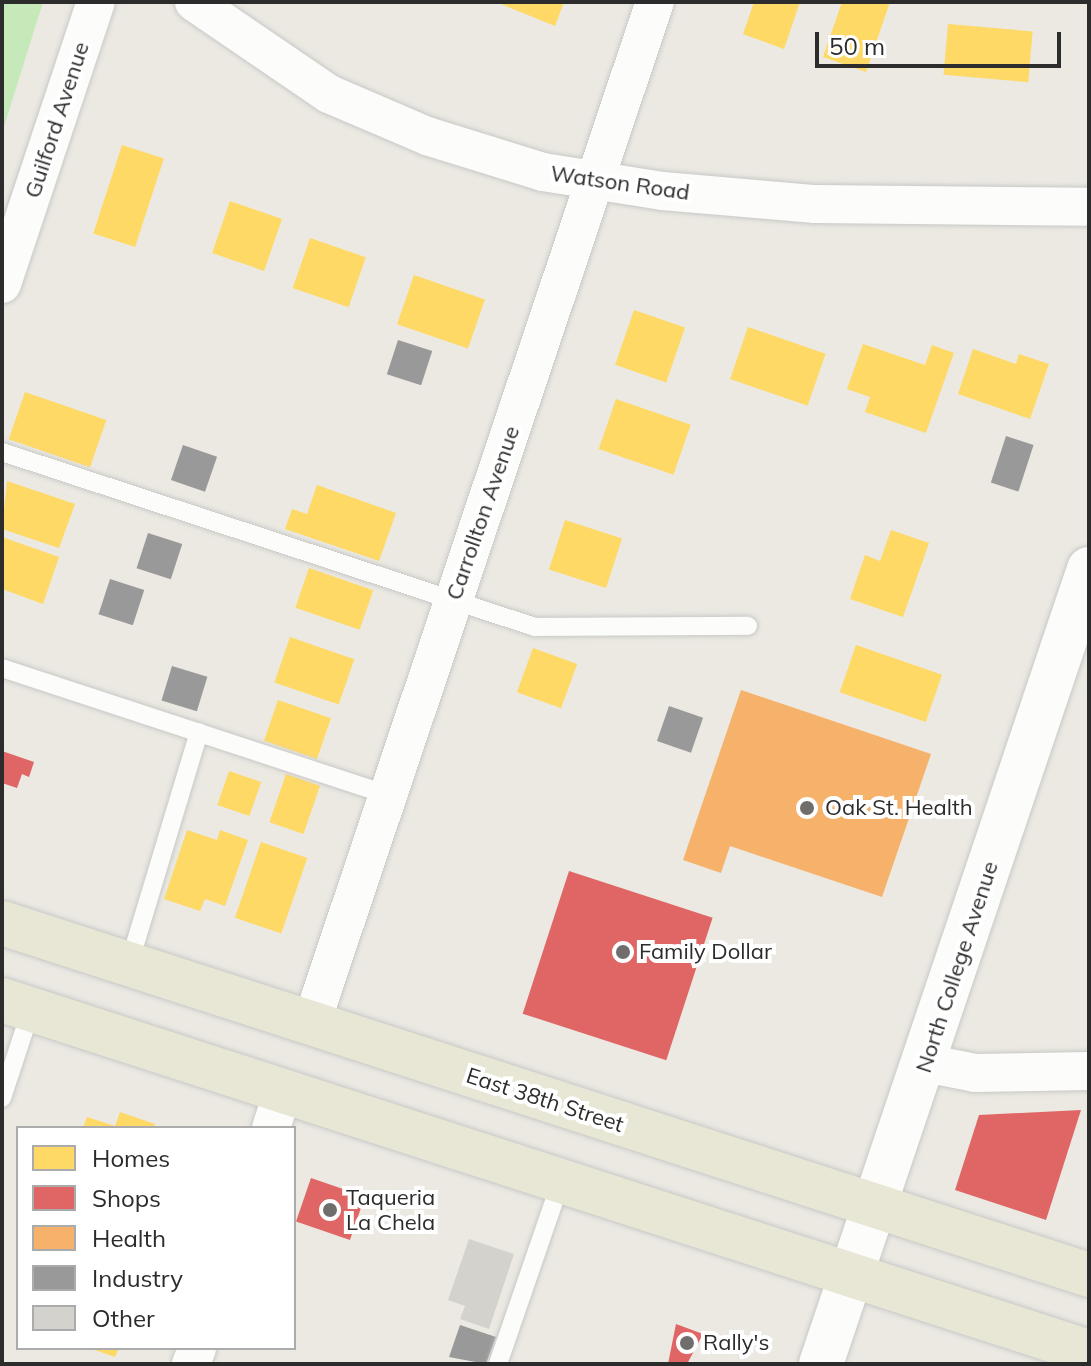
<!DOCTYPE html>
<style>
body{margin:0}
#map{position:relative;width:1091px;height:1366px;overflow:hidden;background:#ebe9e2;font-family:Mulish,sans-serif}
div>[style]{position:absolute}
.green>*{inset:0;background:#c6e9b9}
.homes>*{inset:0;background:#ffd966;transform-origin:0 0}
.shops>*{inset:0;background:#e06666;transform-origin:0 0}
.health>*{inset:0;background:#f6b26b}
.industry>*{inset:0;background:#999;transform-origin:0 0}
.building>*{inset:0;background:#d3d2cd}
.roads{filter:drop-shadow(0 0 2px #c8c8c7) drop-shadow(0 0 2px #c8c8c7)}
.lane>*{height:18px;margin:-9px;padding:0 9px;transform-origin:9px;border-radius:9px;background:#fcfcfb}
.street>*{height:38px;margin:-19px;padding:0 19px;transform-origin:19px;border-radius:19px;background:#fcfcfb}
.secondary>*{height:44px;margin:-22px;padding:0 22px;transform-origin:22px;border-radius:22px;background:#fcfcfb}
.primary>*{height:44px;margin:-22px;padding:0 22px;transform-origin:22px;border-radius:22px;background:#e8e6d4}
.dots>*{width:22px;height:22px;translate:-50% -50%;box-sizing:border-box;border:4px solid #fff;border-radius:50%}
span{translate:-50% -50%;white-space:nowrap;text-align:center;line-height:1.15;-webkit-text-stroke:8px #fff;paint-order:stroke}
.street-label{font-size:22px;color:#2c2c2c}
.poi-label{font-size:22px;color:#2c2c2c}
.left{translate:0 -50%;text-align:left}
.frame{position:absolute;inset:0;border:4px solid #2c2c2c;pointer-events:none}
.legend{position:absolute;left:16px;top:1126px;width:280px;height:224px;box-sizing:border-box;background:#fff;border:2px solid #ababab;margin:0;padding:10px 14px;list-style:none;font-size:24px;color:#2c2c2c}
.legend li{display:flex;align-items:center;gap:16px;height:40px}
.legend b{width:40px;border:2px solid #ababab}
.scale{position:absolute;left:815px;top:32px;width:246px;height:36px;box-sizing:border-box;border:4px solid #2c2c2c;border-top:0;padding-left:10px;font-size:24px;line-height:28px;white-space:nowrap;color:#2c2c2c;-webkit-text-stroke:6px #fff;paint-order:stroke}
</style>
<div id="map">
<div class="green">
<div style="clip-path:polygon(2px 2px,43px 2px,2px 133px)"></div>
</div>
<div class="homes">
<div style="clip-path:polygon(496px 2px,564px 2px,555px 26px)"></div>
<div style="clip-path:polygon(754px 2px,800px 2px,784px 49px,743px 34px)"></div>
<div style="clip-path:polygon(842px 2px,890px 2px,866px 72px,823px 57px)"></div>
<div style="left:948px;top:24px;width:85px;height:51px;rotate:5deg"></div>
<div style="left:122px;top:145px;width:44px;height:93px;rotate:18deg"></div>
<div style="left:230px;top:201px;width:55px;height:55px;rotate:19deg"></div>
<div style="left:310px;top:238px;width:59px;height:53px;rotate:19deg"></div>
<div style="left:414px;top:275px;width:75px;height:52px;rotate:19deg"></div>
<div style="left:634px;top:310px;width:54px;height:58px;rotate:19deg"></div>
<div style="left:748px;top:327px;width:82px;height:55px;rotate:19deg"></div>
<div style="clip-path:polygon(863px 344px,925px 365px,932px 345px,954px 353px,926px 433px,865px 412px,870px 397px,847px 389px)"></div>
<div style="clip-path:polygon(973px 349px,1016px 364px,1019px 354px,1049px 364px,1030px 419px,958px 394px)"></div>
<div style="left:25px;top:392px;width:86px;height:50px;rotate:19deg"></div>
<div style="left:616px;top:399px;width:79px;height:53px;rotate:19deg"></div>
<div style="clip-path:polygon(7px 481px,75px 504px,59px 548px,2px 529px)"></div>
<div style="clip-path:polygon(317px 485px,396px 513px,379px 561px,285px 529px,292px 509px,307px 514px)"></div>
<div style="left:565px;top:520px;width:60px;height:52px;rotate:18deg"></div>
<div style="clip-path:polygon(891px 530px,929px 543px,903px 617px,850px 599px,865px 555px,880px 561px)"></div>
<div style="clip-path:polygon(2px 537px,59px 557px,43px 604px,2px 589px)"></div>
<div style="left:309px;top:568px;width:68px;height:42px;rotate:19deg"></div>
<div style="left:290px;top:637px;width:68px;height:48px;rotate:19deg"></div>
<div style="left:856px;top:645px;width:91px;height:50px;rotate:19deg"></div>
<div style="left:533px;top:648px;width:47px;height:47px;rotate:20deg"></div>
<div style="left:278px;top:700px;width:56px;height:43px;rotate:19deg"></div>
<div style="left:229px;top:771px;width:34px;height:36px;rotate:19deg"></div>
<div style="left:286px;top:774px;width:36px;height:51px;rotate:19deg"></div>
<div style="clip-path:polygon(187px 830px,217px 840px,220px 830px,248px 840px,225px 906px,205px 899px,200px 911px,164px 899px)"></div>
<div style="left:261px;top:842px;width:49px;height:80px;rotate:19deg"></div>
<div style="clip-path:polygon(120px 1112px,155px 1124px,153px 1128px,83px 1128px,87px 1117px,115px 1126px)"></div>
<div style="clip-path:polygon(89px 1348px,119px 1348px,115px 1357px)"></div>
</div>
<div class="shops">
<div style="clip-path:polygon(2px 751px,34px 762px,29px 777px,22px 774px,17px 788px,2px 783px)"></div>
<div style="left:569px;top:871px;width:151px;height:150px;rotate:18deg"></div>
<div style="clip-path:polygon(1081px 1110px,1046px 1220px,955px 1190px,979px 1115px)"></div>
<div style="left:311px;top:1178px;width:57px;height:46px;rotate:19deg"></div>
<div style="clip-path:polygon(676px 1324px,703px 1334px,687px 1364px,668px 1364px)"></div>
</div>
<div class="health">
<div style="clip-path:polygon(741px 690px,931px 754px,882px 897px,730px 846px,721px 873px,683px 860px)"></div>
</div>
<div class="industry">
<div style="left:398px;top:340px;width:36px;height:36px;rotate:18deg"></div>
<div style="left:1006px;top:436px;width:29px;height:49px;rotate:18deg"></div>
<div style="left:183px;top:445px;width:36px;height:37px;rotate:19deg"></div>
<div style="left:148px;top:533px;width:36px;height:37px;rotate:18deg"></div>
<div style="left:110px;top:579px;width:36px;height:37px;rotate:18deg"></div>
<div style="left:172px;top:666px;width:37px;height:36px;rotate:17deg"></div>
<div style="left:669px;top:706px;width:36px;height:37px;rotate:19deg"></div>
<div style="clip-path:polygon(460px 1325px,496px 1337px,486px 1364px,449px 1357px)"></div>
</div>
<div class="building">
<div style="clip-path:polygon(469px 1239px,514px 1254px,489px 1329px,460px 1319px,465px 1306px,448px 1300px)"></div>
</div>
<div class="roads">
<div class="lane">
<div style="left:2px;top:452px;width:561px;rotate:18.18deg"></div>
<div style="left:535px;top:627px;width:213px;rotate:-0.3deg"></div>
<div style="left:2px;top:668px;width:406px;rotate:18.2deg"></div>
<div style="left:129px;top:964px;width:242px;rotate:-73.2deg"></div>
<div style="left:2px;top:1098px;width:93px;rotate:-71.8deg"></div>
<div style="left:498px;top:1364px;width:194px;rotate:-71deg"></div>
</div>
<div class="street">
<div style="left:194px;top:2px;width:163px;rotate:34.3deg"></div>
<div style="left:329px;top:94px;width:107px;rotate:23.2deg"></div>
<div style="left:427px;top:136px;width:121px;rotate:17.2deg"></div>
<div style="left:543px;top:172px;width:121px;rotate:9deg"></div>
<div style="left:663px;top:191px;width:153px;rotate:4.9deg"></div>
<div style="left:815px;top:204px;width:274px;rotate:0.6deg"></div>
<div style="left:2px;top:284px;width:297px;rotate:-71.6deg"></div>
<div style="left:311px;top:1024px;width:1078px;rotate:-71.4deg"></div>
<div style="left:925px;top:1063px;width:51px;rotate:11.3deg"></div>
<div style="left:975px;top:1073px;width:114px;rotate:-1deg"></div>
<div style="left:271px;top:1128px;width:38px;rotate:-72deg"></div>
<div style="left:191px;top:1364px;width:17px;rotate:-69deg"></div>
</div>
<div class="secondary">
<div style="left:821px;top:1364px;width:839px;rotate:-71.37deg"></div>
</div>
<div class="primary">
<div style="left:2px;top:923px;width:1143px;rotate:17.94deg"></div>
<div style="left:2px;top:1000px;width:1143px;rotate:17.94deg"></div>
</div>
</div>
<div class="dots">
<div style="left:807px;top:808px;background:#6f6e6c"></div>
<div style="left:623px;top:952px;background:#6f6e6c"></div>
<div style="left:330px;top:1210px;background:#6f6e6c"></div>
<div style="left:687px;top:1343px;background:#6f6e6c"></div>
</div>
<div class="street-label">
<span style="left:57px;top:120px;rotate:-72deg">Guilford Avenue</span>
<span style="left:620px;top:183px;rotate:8deg">Watson Road</span>
<span style="left:483px;top:513px;rotate:-71deg">Carrollton Avenue</span>
<span style="left:957px;top:967px;rotate:-72deg">North College Avenue</span>
<span style="left:545px;top:1100px;rotate:18deg">East 38th Street</span>
</div>
<div class="poi-label">
<span class="left" style="left:825px;top:808px">Oak St. Health</span>
<span class="left" style="left:639px;top:952px">Family Dollar</span>
<span class="left" style="left:346px;top:1210px">Taqueria<br>La Chela</span>
<span class="left" style="left:703px;top:1343px">Rally's</span>
</div>
<div class="frame"></div>
<ul class="legend">
<li><b style="height:22px;background:#ffd966"></b>Homes</li>
<li><b style="height:22px;background:#e06666"></b>Shops</li>
<li><b style="height:22px;background:#f6b26b"></b>Health</li>
<li><b style="height:22px;background:#999"></b>Industry</li>
<li><b style="height:22px;background:#d3d2cd"></b>Other</li>
</ul>
<div class="scale">50 m</div>
</div>
